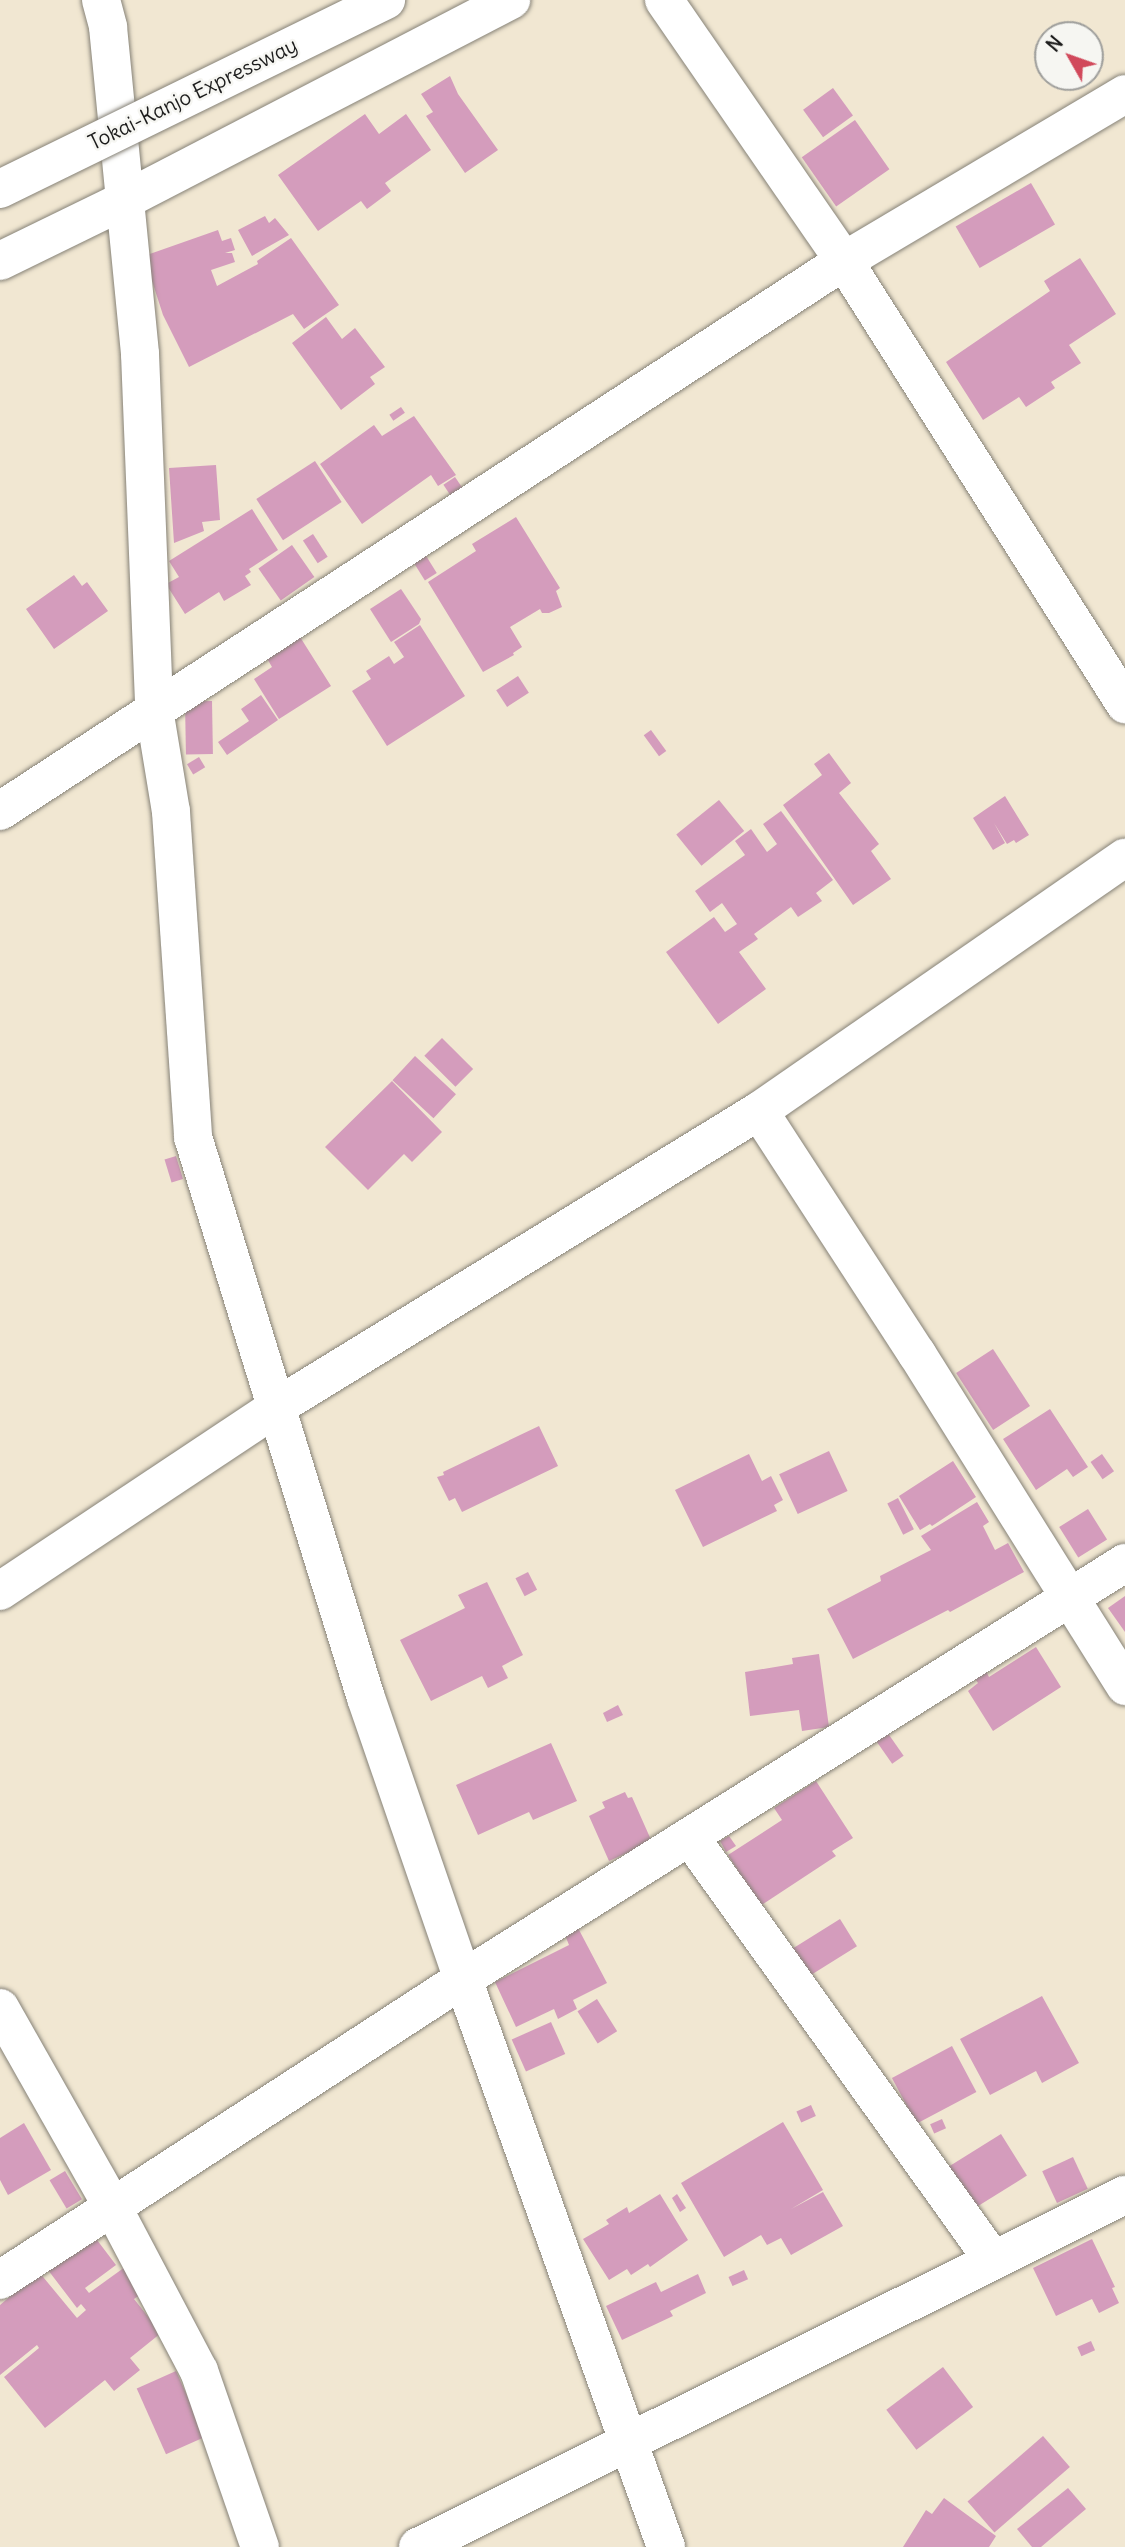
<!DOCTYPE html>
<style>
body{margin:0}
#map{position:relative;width:1125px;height:2547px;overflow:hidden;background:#f1e7d2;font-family:Delius,sans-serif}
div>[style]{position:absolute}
.building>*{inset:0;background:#d49cbc;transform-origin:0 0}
.roads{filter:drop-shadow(0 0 2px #868277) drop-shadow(0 0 2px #868277)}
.minor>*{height:38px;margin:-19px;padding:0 19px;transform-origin:19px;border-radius:19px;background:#fff}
.bridges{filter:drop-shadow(0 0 2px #868277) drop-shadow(0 0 2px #868277)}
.motorway-bridge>*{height:38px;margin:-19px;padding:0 19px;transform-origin:19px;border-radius:19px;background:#fff}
span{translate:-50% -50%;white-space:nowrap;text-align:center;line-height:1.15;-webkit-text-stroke:5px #f6f6f2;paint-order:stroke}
.street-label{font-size:21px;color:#1c1c1c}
.north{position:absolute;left:1034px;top:21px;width:70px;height:70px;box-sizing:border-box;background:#f6f6f2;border:2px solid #9f9f9c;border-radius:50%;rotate:310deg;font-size:19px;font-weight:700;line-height:28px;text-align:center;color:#1c1c1c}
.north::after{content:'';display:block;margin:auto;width:24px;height:32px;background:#d1495b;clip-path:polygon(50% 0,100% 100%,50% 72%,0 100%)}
</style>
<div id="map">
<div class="building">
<div style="clip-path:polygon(450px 76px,458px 94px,498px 150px,465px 173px,426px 116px,433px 112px,421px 94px)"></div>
<div style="left:833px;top:88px;width:34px;height:37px;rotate:54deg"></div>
<div style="clip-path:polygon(365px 114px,379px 134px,406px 114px,431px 150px,385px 183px,391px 191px,367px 209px,361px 201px,318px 231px,278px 175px)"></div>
<div style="left:855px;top:120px;width:60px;height:65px;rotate:55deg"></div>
<div style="left:1031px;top:183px;width:48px;height:87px;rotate:60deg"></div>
<div style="clip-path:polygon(265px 216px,269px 223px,275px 218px,289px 235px,252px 256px,238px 230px)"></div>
<div style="clip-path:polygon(218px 230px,222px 241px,231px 238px,235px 250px,225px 253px,232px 253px,235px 262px,211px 270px,217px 286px,258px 264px,257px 261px,291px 238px,339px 305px,304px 329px,293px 314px,189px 367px,163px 315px,144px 256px)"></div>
<div style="clip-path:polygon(1080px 258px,1116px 314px,1069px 345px,1081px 363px,1051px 382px,1055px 388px,1026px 407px,1019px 397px,983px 420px,946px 362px,1050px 291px,1044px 281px)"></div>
<div style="clip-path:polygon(326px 317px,342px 339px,355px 328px,385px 367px,370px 377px,375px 384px,341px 410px,292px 343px)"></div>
<div style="left:401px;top:407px;width:7px;height:14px;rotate:56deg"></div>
<div style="clip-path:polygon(414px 416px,456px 475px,438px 486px,431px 475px,362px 524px,320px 464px,374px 425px,382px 436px)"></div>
<div style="left:315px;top:461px;width:49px;height:70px;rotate:57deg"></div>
<div style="clip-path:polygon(216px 465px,220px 520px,202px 522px,204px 531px,174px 543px,169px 468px)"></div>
<div style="left:455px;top:477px;width:14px;height:14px;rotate:56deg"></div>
<div style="clip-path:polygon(252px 509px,278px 550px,249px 569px,251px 572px,245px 576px,251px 585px,224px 601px,219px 592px,185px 614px,166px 584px,179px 577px,169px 561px)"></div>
<div style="clip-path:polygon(516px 517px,560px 588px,556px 591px,562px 607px,549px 613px,542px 613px,540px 609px,510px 627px,522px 647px,513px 653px,514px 655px,483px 672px,428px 582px,476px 551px,472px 544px)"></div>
<div style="left:313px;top:534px;width:27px;height:12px;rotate:57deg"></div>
<div style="left:292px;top:545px;width:39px;height:41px;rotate:55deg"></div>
<div style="left:423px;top:551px;width:26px;height:14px;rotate:58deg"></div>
<div style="clip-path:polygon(74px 575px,82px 586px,87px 582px,108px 611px,54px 649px,26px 609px)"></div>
<div style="clip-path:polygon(401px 589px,421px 619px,419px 624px,391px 642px,370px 609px)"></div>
<div style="clip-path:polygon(420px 625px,465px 696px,387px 746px,352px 691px,371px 679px,366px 671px,389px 656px,394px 664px,404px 657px,394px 642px)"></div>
<div style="clip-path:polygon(295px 629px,331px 686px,279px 719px,254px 679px,272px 667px,262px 650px)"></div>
<div style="left:518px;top:676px;width:20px;height:26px;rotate:57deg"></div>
<div style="clip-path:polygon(261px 695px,278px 720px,227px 755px,218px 742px,249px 721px,241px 709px)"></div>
<div style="left:212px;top:701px;width:53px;height:27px;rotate:89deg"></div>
<div style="left:651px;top:730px;width:26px;height:9px;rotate:54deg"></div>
<div style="clip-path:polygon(829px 753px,851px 783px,839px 793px,879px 844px,871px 851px,891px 879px,853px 905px,783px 805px,822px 775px,814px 764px)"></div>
<div style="left:199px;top:757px;width:12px;height:14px;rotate:59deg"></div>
<div style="clip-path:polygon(1005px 796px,1029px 835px,1016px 843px,1014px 840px,1007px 844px,994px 823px,1005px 843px,993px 850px,973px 818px)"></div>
<div style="left:719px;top:800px;width:40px;height:55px;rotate:51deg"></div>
<div style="clip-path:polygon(781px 811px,833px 880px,816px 893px,822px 901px,798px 917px,791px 907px,754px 934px,758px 939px,739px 952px,766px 989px,718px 1024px,666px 952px,714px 917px,725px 932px,737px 924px,722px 903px,710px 912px,695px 891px,745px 855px,735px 841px,751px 829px,767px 852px,777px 844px,763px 824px)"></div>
<div style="left:442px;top:1038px;width:44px;height:25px;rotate:45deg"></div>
<div style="left:415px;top:1056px;width:56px;height:33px;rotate:43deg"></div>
<div style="clip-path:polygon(392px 1081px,442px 1132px,412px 1162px,404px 1154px,368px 1190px,325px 1147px)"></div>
<div style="left:176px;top:1156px;width:24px;height:12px;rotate:73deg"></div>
<div style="left:993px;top:1349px;width:68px;height:44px;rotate:57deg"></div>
<div style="clip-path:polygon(1050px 1409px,1088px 1467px,1073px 1477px,1067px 1469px,1036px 1490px,1003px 1439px)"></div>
<div style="clip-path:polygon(539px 1426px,558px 1466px,462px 1512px,455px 1498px,449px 1501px,437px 1477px,444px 1475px,443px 1472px)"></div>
<div style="left:829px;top:1451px;width:44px;height:55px;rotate:65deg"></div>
<div style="clip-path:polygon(749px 1454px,762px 1481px,771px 1476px,783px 1500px,774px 1505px,777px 1511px,703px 1547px,675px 1490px)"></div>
<div style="left:1102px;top:1454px;width:21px;height:14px;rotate:55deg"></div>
<div style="clip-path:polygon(953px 1461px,976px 1497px,932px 1526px,930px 1524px,920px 1530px,899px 1496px)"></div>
<div style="left:898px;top:1498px;width:35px;height:12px;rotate:63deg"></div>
<div style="clip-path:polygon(977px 1502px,989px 1522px,983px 1526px,995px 1550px,1008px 1543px,1024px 1572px,950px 1612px,948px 1610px,853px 1659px,827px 1609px,881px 1581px,880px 1576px,931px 1550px,921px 1536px)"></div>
<div style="left:1088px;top:1509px;width:36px;height:34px;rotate:58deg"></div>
<div style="left:528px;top:1572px;width:20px;height:14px;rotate:63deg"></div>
<div style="clip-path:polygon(487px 1582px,523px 1655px,502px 1666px,508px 1678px,488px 1688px,482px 1676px,431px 1701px,400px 1640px,465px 1608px,458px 1595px)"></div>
<div style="clip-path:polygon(1125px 1596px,1125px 1632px,1108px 1608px)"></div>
<div style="clip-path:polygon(1036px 1647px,1061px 1687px,993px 1731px,968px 1691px,978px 1683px,975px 1679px,986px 1671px,989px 1677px)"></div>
<div style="clip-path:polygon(819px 1654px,829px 1727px,802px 1731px,799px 1710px,750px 1716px,745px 1672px,793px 1664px,792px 1658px)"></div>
<div style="clip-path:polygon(618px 1705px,623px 1715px,607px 1722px,603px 1713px)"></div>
<div style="left:887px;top:1732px;width:29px;height:14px;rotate:55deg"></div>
<div style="clip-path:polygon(551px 1743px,577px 1801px,533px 1820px,529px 1812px,478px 1835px,456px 1785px)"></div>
<div style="clip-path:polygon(816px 1781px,853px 1838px,832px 1851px,836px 1856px,760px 1906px,728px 1855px,782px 1820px,774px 1808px)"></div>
<div style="clip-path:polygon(625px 1792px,628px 1798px,632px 1797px,652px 1842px,609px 1861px,589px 1816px,605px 1808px,602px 1802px)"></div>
<div style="clip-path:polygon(729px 1836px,736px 1846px,726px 1852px,720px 1841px)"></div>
<div style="left:840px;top:1919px;width:32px;height:67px;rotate:58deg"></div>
<div style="clip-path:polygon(578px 1928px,607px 1983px,573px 2000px,577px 2009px,558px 2019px,554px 2009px,516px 2027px,495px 1982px,569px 1945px,565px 1935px)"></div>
<div style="clip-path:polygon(1042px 1996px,1079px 2063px,1042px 2083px,1036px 2071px,990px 2095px,960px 2039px)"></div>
<div style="left:597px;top:1999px;width:38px;height:23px;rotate:58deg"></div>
<div style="left:551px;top:2022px;width:35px;height:43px;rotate:66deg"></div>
<div style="left:952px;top:2046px;width:52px;height:68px;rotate:62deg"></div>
<div style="left:811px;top:2105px;width:12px;height:16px;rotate:66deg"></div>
<div style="left:942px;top:2119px;width:10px;height:13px;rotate:66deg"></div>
<div style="clip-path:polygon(783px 2122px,823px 2190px,791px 2209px,823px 2192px,843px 2226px,791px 2255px,781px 2238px,767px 2245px,761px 2235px,724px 2257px,681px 2183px)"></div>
<div style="clip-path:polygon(24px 2123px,51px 2170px,8px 2195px,0 2180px,0 2138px)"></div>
<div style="left:1001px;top:2134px;width:49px;height:69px;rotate:58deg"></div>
<div style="left:1073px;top:2157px;width:35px;height:34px;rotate:65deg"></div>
<div style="left:65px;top:2171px;width:33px;height:18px;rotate:59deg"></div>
<div style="clip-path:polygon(660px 2194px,688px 2240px,650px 2267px,648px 2264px,631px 2275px,627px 2269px,609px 2280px,583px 2239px,609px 2224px,606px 2220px,627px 2207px,629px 2213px)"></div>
<div style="clip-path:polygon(677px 2194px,686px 2208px,680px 2212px,672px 2198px)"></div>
<div style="clip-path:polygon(94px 2236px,116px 2265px,85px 2288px,89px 2293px,125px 2267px,145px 2291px,134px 2299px,161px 2333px,130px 2358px,140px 2370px,114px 2391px,105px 2380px,45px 2428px,4px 2377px,39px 2348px,37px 2345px,0 2375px,0 2305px,39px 2272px,77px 2318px,86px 2310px,81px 2304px,77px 2308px,48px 2270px)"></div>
<div style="clip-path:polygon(1092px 2239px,1115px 2287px,1112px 2288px,1119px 2303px,1099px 2313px,1092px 2299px,1056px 2316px,1033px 2268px)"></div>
<div style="left:744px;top:2270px;width:10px;height:17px;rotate:66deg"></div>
<div style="clip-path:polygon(698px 2274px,706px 2293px,670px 2311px,673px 2316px,622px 2340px,606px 2306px,656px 2282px,661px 2292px)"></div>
<div style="left:1091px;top:2341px;width:10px;height:15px;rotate:66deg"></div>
<div style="left:943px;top:2367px;width:50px;height:71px;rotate:53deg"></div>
<div style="left:176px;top:2371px;width:72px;height:43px;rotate:66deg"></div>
<div style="left:1043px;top:2436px;width:41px;height:100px;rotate:49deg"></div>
<div style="clip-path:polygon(1068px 2488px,1086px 2509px,1041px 2547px,1032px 2547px,1017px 2529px)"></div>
<div style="clip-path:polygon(944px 2498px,996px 2536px,989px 2547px,903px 2547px,926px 2510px,932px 2514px)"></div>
</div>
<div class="roads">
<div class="minor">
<div style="left:101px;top:0;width:28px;rotate:75deg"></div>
<div style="left:108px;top:27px;width:329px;rotate:84.4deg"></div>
<div style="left:140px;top:354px;width:355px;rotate:87.7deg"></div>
<div style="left:154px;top:709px;width:104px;rotate:80.6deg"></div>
<div style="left:171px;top:812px;width:326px;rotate:86.1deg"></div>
<div style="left:193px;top:1137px;width:587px;rotate:72.86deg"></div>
<div style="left:366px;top:1698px;width:297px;rotate:71deg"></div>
<div style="left:463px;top:1979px;width:603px;rotate:70.33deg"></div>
<div style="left:664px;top:0;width:317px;rotate:55.4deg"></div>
<div style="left:844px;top:261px;width:525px;rotate:57.61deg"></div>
<div style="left:0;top:261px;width:139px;rotate:-26deg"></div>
<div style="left:125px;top:200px;width:435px;rotate:-27.4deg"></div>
<div style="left:0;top:811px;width:1007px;rotate:-33.09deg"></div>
<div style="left:844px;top:261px;width:327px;rotate:-30.7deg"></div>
<div style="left:759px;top:1111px;width:290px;rotate:57deg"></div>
<div style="left:917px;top:1354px;width:392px;rotate:57.9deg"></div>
<div style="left:0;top:1591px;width:334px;rotate:-33.6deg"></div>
<div style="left:278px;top:1406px;width:564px;rotate:-31.52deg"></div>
<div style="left:759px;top:1111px;width:445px;rotate:-34.7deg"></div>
<div style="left:690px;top:1837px;width:520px;rotate:54.39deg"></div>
<div style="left:0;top:2008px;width:230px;rotate:60.5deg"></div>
<div style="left:113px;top:2208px;width:184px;rotate:62.2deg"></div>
<div style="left:199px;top:2371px;width:186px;rotate:70.9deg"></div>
<div style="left:0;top:2280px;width:552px;rotate:-33.03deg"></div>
<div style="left:463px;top:1979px;width:782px;rotate:-32.15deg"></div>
<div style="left:418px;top:2547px;width:790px;rotate:-26.47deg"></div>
</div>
</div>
<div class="bridges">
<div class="motorway-bridge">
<div style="left:0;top:189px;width:430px;rotate:-26.1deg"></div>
</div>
</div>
<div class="street-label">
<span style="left:193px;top:94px;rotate:-26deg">Tokai-Kanjo Expressway</span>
</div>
<div class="north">N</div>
</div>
